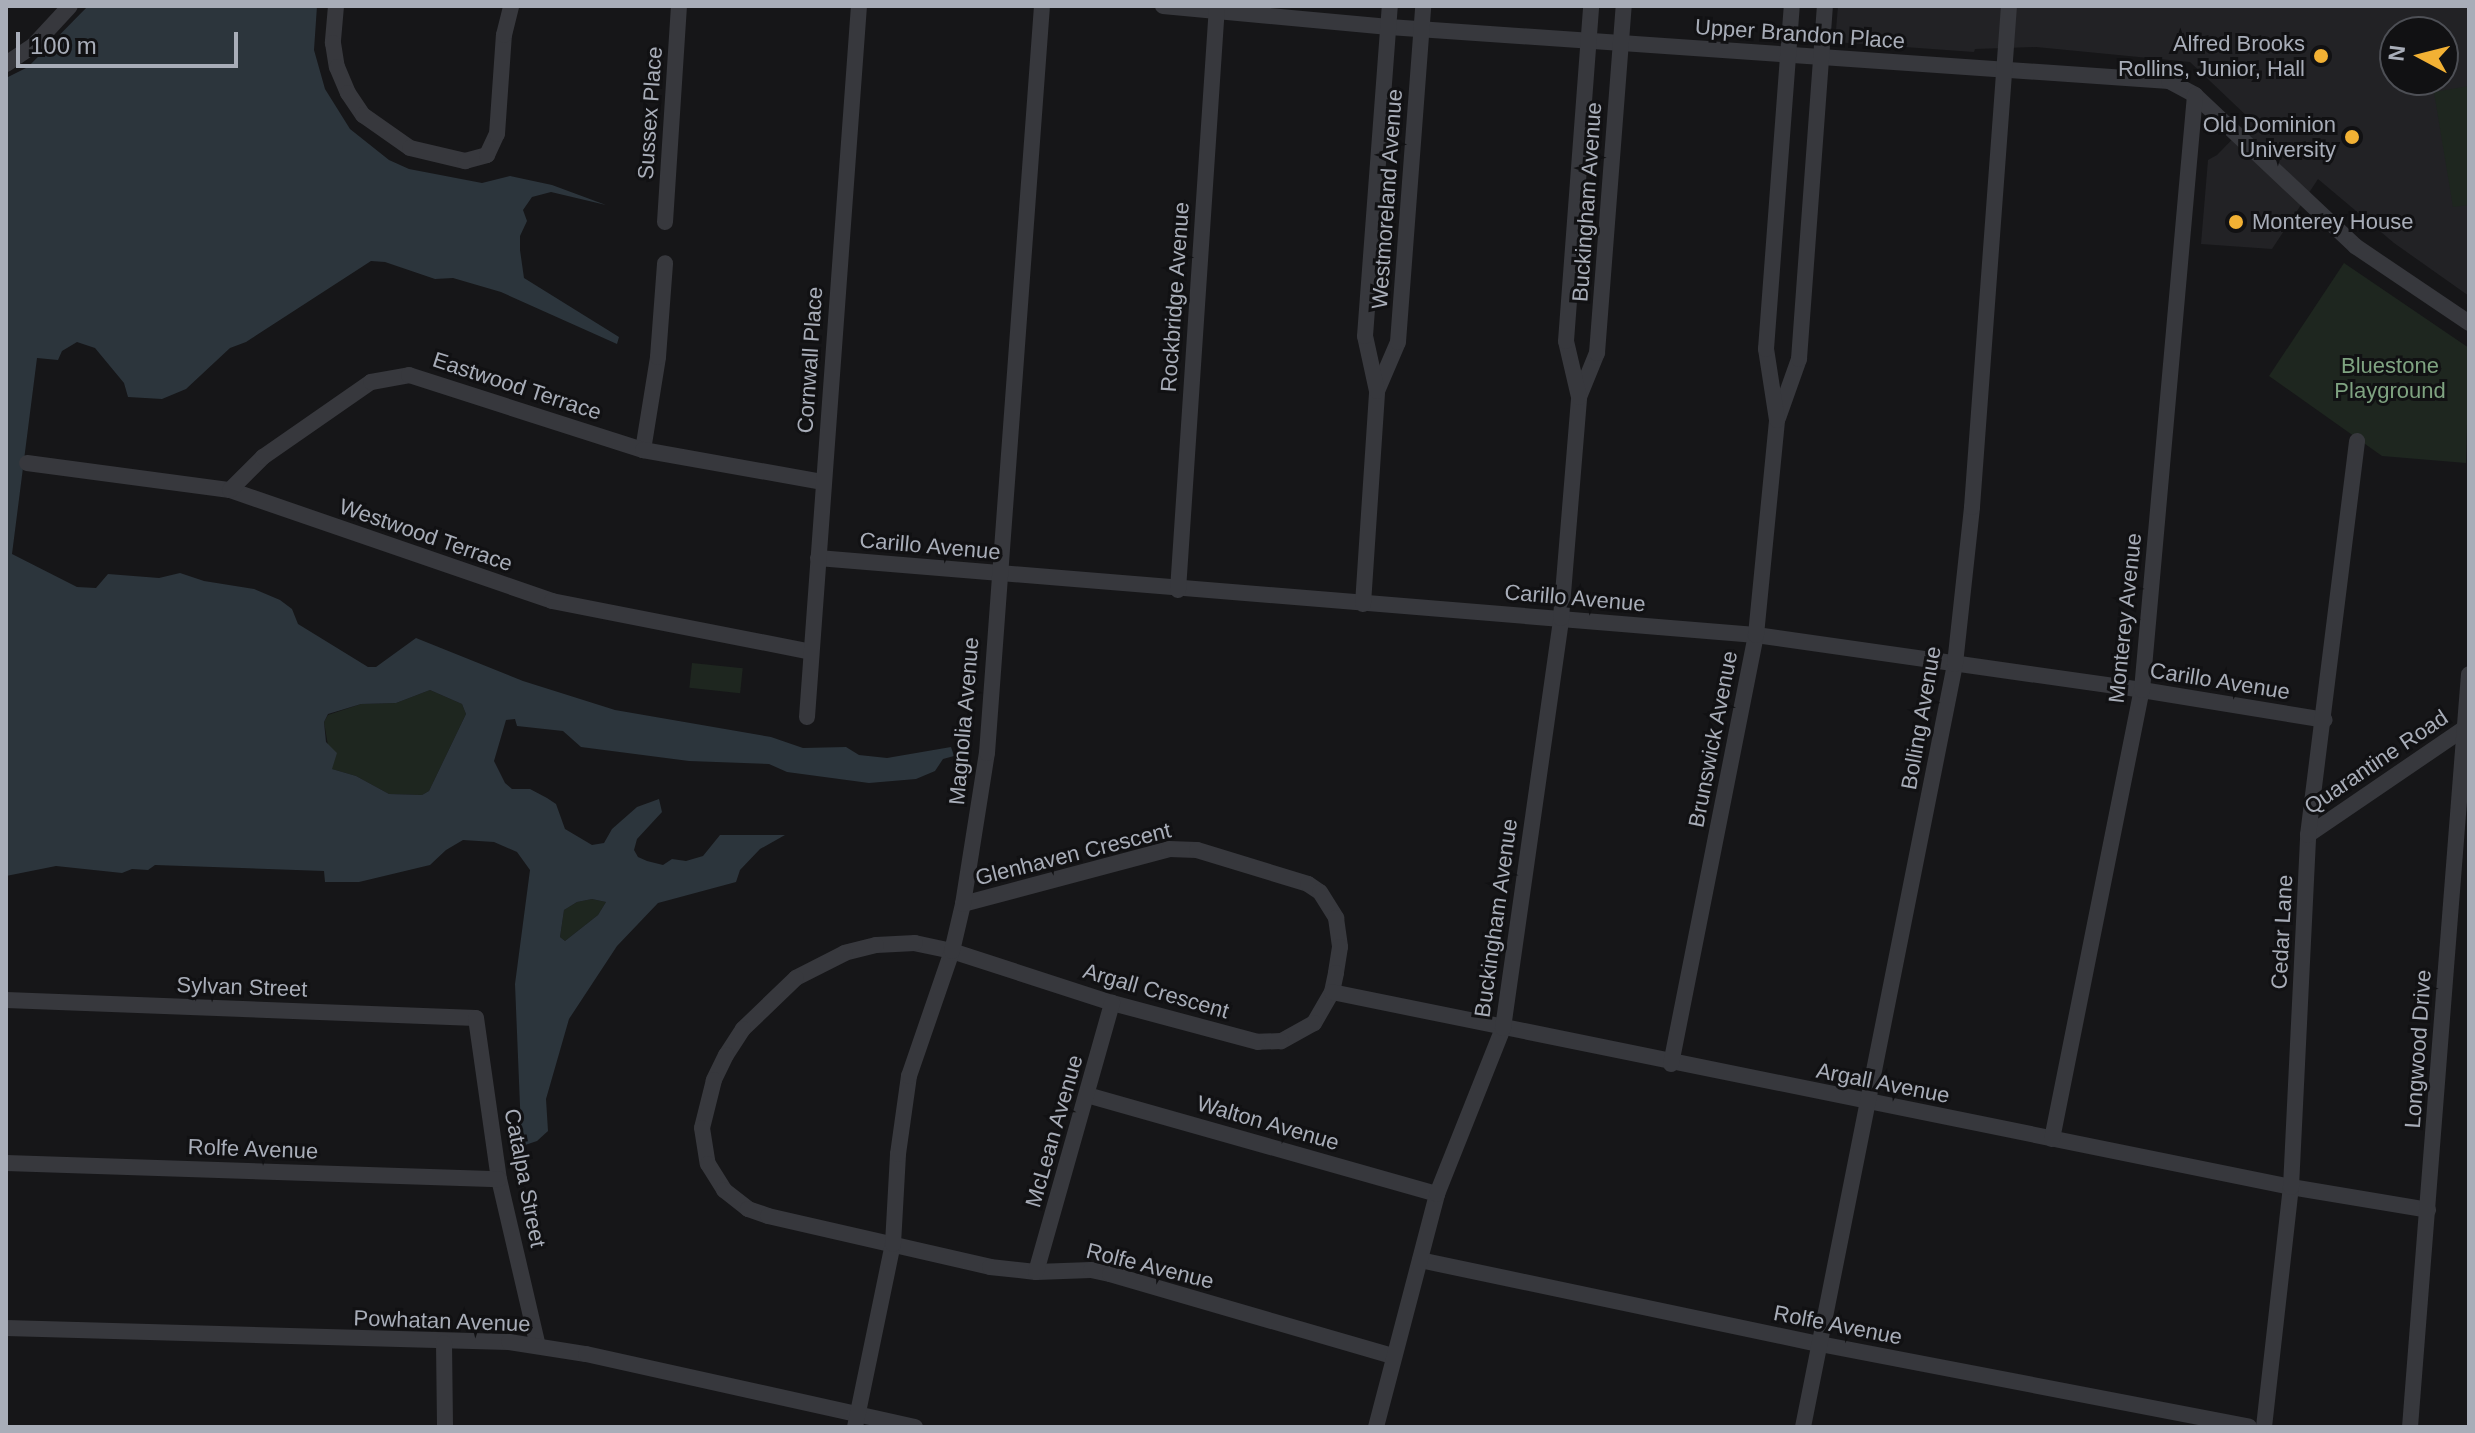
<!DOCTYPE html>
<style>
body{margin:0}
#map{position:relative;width:2475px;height:1433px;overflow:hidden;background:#161618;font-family:Helvetica,sans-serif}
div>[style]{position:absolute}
.built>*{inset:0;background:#222225}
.green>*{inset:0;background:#1e261f;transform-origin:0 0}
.water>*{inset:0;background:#2c353c}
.minor>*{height:16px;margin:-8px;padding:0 8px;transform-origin:8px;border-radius:8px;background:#37383d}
.dots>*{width:22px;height:22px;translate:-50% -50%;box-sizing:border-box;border:4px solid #111113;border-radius:50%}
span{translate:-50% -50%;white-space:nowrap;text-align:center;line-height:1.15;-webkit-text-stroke:6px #111113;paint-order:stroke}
.street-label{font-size:22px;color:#a8adb8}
.poi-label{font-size:22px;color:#a8adb8}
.right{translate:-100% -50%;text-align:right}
.left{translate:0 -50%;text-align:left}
.park-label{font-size:22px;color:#7fa381}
.frame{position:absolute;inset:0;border:8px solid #a8adb8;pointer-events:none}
.north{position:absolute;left:2379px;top:16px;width:80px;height:80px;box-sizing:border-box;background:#111113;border:2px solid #4d4f55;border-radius:50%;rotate:277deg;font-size:22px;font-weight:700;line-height:32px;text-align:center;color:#a8adb8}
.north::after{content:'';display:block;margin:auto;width:28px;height:36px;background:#f2b134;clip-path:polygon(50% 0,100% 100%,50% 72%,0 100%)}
.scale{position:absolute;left:16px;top:32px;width:222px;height:36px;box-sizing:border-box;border:4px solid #a8adb8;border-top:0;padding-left:10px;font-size:24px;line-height:28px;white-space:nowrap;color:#a8adb8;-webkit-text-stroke:6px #111113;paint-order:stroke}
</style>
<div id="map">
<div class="built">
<div style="clip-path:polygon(evenodd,1838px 6px,2469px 6px,2469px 296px,2394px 243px,2318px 179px,2272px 249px,2201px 244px,2208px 160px,2217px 155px,2251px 120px,2190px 62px,2036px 47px,1975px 49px,1974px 52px,1835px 42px,1838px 6px,2395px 32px,2443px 32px,2443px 80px,2395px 80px,2395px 32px)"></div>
</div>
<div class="green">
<div style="clip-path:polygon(2469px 86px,2469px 205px,2453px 207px,2434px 92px)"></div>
<div style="clip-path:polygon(2344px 263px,2469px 348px,2466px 463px,2382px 456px,2269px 376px)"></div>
<div style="left:692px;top:663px;width:51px;height:25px;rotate:6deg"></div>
<div style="clip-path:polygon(430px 690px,462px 704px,466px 714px,429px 791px,422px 795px,389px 794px,356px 776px,332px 769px,324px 722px,328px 715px,361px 704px,396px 703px)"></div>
<div style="clip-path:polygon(592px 899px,606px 902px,598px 915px,565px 941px,560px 937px,564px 910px,577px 902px)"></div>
</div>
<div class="water">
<div style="clip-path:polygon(evenodd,88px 6px,317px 6px,314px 50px,325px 89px,350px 129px,389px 160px,409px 169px,482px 183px,510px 176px,552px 185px,606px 205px,551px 192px,532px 197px,523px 210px,527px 221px,520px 236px,520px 250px,524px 278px,619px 337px,617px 344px,501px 292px,453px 278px,435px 279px,385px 262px,371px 261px,246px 342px,230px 348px,186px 389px,162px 399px,128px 397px,124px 383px,95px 348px,77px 342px,62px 351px,58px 360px,37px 358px,12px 554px,77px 587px,96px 588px,108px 574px,159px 578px,180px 573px,204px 581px,254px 589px,280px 600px,292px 609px,298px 624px,368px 667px,376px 667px,416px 638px,523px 681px,615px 710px,771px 737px,803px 748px,846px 747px,859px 755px,887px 758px,951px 747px,954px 756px,943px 759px,935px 771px,916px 779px,869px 783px,787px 772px,769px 764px,689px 761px,581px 747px,563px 731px,517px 726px,515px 719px,506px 720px,494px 761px,505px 783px,512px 789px,530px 789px,547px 798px,556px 804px,565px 829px,592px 845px,604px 843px,612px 829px,637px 807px,659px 799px,662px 812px,637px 839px,634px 850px,638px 857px,647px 861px,663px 865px,672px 859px,686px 861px,703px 856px,720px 835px,785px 835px,760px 849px,740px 870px,736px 882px,658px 903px,617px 946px,569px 1019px,546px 1099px,548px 1131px,537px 1141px,516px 1148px,513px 1142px,521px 1130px,515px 984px,530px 870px,517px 852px,494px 842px,463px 840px,446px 850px,430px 865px,359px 882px,325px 882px,324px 871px,155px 865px,148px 870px,132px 869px,122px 873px,56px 866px,6px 876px,6px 78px,28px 67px,88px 6px,430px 690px,462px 704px,466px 714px,429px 791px,422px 795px,389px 794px,356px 776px,332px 769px,337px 753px,326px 742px,324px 722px,328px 714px,361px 704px,396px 703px,430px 690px,88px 6px,592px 899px,606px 902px,598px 915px,565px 941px,560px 937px,564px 910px,577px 902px,592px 899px)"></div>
</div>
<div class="minor">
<div style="left:336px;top:6px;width:37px;rotate:95deg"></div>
<div style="left:333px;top:43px;width:24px;rotate:81deg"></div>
<div style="left:337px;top:67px;width:28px;rotate:67deg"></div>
<div style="left:348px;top:93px;width:27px;rotate:56deg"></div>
<div style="left:363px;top:115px;width:57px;rotate:35.1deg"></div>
<div style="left:410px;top:148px;width:57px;rotate:13.3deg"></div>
<div style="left:465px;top:161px;width:23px;rotate:-15deg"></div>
<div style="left:487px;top:155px;width:23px;rotate:-65deg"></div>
<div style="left:497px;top:134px;width:99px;rotate:-86deg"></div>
<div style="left:504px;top:35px;width:30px;rotate:-76deg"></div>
<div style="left:1163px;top:6px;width:227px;rotate:5.3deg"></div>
<div style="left:1389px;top:27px;width:782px;rotate:3.96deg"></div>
<div style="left:2169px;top:81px;width:30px;rotate:28deg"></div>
<div style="left:2195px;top:95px;width:220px;rotate:43.3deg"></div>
<div style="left:2355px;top:246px;width:138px;rotate:34deg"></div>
<div style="left:6px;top:64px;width:32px;rotate:-34deg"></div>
<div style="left:33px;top:46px;width:54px;rotate:-47.2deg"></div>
<div style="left:665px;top:222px;width:216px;rotate:-86.3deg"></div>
<div style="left:1377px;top:391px;width:53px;rotate:-66.8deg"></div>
<div style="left:1398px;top:342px;width:337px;rotate:-85.7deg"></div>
<div style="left:1579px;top:397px;width:48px;rotate:-67.8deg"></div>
<div style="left:1597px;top:353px;width:348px;rotate:-85.6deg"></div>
<div style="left:1778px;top:418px;width:63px;rotate:-70.4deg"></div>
<div style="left:1799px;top:359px;width:354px;rotate:-85.8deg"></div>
<div style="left:643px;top:450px;width:94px;rotate:-80.8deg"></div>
<div style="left:658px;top:357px;width:94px;rotate:-85.7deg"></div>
<div style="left:27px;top:463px;width:205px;rotate:7.6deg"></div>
<div style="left:230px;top:490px;width:341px;rotate:19deg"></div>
<div style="left:552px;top:601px;width:264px;rotate:11.1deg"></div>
<div style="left:230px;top:490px;width:47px;rotate:-45deg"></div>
<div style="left:263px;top:457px;width:131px;rotate:-34.8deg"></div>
<div style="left:371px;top:382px;width:39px;rotate:-10deg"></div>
<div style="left:409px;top:375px;width:246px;rotate:17.8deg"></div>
<div style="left:643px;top:450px;width:183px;rotate:10.1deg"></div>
<div style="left:818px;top:558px;width:941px;rotate:4.69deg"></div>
<div style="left:1756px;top:635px;width:390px;rotate:8.1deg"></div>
<div style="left:2142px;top:690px;width:185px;rotate:9.3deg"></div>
<div style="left:1178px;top:590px;width:585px;rotate:-86.18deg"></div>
<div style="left:1363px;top:604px;width:213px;rotate:-86.2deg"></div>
<div style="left:1377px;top:391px;width:56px;rotate:-102.3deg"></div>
<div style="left:1365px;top:336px;width:331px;rotate:-85.7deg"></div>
<div style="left:807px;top:717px;width:713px;rotate:-85.82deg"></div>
<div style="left:2308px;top:835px;width:195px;rotate:-34.3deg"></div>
<div style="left:963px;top:904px;width:213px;rotate:-14.9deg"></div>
<div style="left:1169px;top:849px;width:28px;rotate:2deg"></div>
<div style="left:1197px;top:850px;width:116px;rotate:17deg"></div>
<div style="left:1308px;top:884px;width:14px;rotate:34deg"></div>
<div style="left:1320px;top:892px;width:31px;rotate:58deg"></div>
<div style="left:1336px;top:918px;width:29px;rotate:82deg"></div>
<div style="left:1340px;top:947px;width:26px;rotate:99deg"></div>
<div style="left:1336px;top:973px;width:19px;rotate:102deg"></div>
<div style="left:1332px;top:992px;width:36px;rotate:120deg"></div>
<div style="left:1314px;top:1023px;width:38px;rotate:151deg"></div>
<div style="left:1281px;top:1041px;width:23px;rotate:178deg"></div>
<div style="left:1258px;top:1042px;width:151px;rotate:-165deg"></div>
<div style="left:1112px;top:1003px;width:168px;rotate:-162deg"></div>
<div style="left:952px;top:951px;width:38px;rotate:-168deg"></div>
<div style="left:915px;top:943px;width:39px;rotate:177deg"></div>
<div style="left:876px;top:945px;width:32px;rotate:166deg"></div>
<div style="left:845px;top:953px;width:55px;rotate:153deg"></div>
<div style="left:796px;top:978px;width:74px;rotate:136.1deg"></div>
<div style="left:743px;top:1029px;width:31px;rotate:123deg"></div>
<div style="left:726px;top:1055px;width:28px;rotate:116deg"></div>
<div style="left:714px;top:1080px;width:49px;rotate:104deg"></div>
<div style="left:702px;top:1128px;width:36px;rotate:81deg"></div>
<div style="left:708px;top:1164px;width:31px;rotate:58deg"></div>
<div style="left:724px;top:1190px;width:31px;rotate:38deg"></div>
<div style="left:748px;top:1209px;width:21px;rotate:19deg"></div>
<div style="left:768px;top:1216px;width:228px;rotate:12.9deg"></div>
<div style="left:990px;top:1267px;width:46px;rotate:6.2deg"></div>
<div style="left:1036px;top:1272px;width:55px;rotate:-2.1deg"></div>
<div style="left:1091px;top:1270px;width:19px;rotate:12deg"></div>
<div style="left:1110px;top:1274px;width:295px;rotate:16.2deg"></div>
<div style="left:1332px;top:992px;width:979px;rotate:11.49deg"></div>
<div style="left:2291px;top:1187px;width:139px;rotate:9.5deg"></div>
<div style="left:6px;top:1000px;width:470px;rotate:2.2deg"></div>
<div style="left:476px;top:1018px;width:163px;rotate:81.9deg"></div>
<div style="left:499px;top:1179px;width:171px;rotate:76.9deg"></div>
<div style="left:1671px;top:1064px;width:437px;rotate:-78.8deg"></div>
<div style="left:1756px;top:635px;width:216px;rotate:-84.4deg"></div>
<div style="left:1777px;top:420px;width:72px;rotate:-98.8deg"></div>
<div style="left:1766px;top:349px;width:344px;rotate:-85.7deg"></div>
<div style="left:1087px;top:1095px;width:364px;rotate:15.8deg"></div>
<div style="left:2052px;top:1139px;width:458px;rotate:-78.7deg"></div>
<div style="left:2142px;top:690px;width:597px;rotate:-84.91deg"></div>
<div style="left:6px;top:1163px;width:493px;rotate:1.9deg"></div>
<div style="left:1420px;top:1260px;width:409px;rotate:11.9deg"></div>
<div style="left:1820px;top:1344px;width:437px;rotate:10.9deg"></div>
<div style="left:1036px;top:1272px;width:280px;rotate:-74.2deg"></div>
<div style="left:6px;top:1328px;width:503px;rotate:1.59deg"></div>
<div style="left:509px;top:1342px;width:78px;rotate:8.9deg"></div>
<div style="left:586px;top:1354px;width:337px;rotate:12.5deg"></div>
<div style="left:444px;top:1343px;width:84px;rotate:89.3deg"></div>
<div style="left:855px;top:1427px;width:187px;rotate:-78.3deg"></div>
<div style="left:893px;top:1244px;width:90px;rotate:-86.8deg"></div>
<div style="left:898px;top:1154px;width:79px;rotate:-82deg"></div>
<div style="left:909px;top:1076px;width:132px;rotate:-71deg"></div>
<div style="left:952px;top:951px;width:48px;rotate:-76.8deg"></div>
<div style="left:963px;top:904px;width:153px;rotate:-81deg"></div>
<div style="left:987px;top:753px;width:749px;rotate:-85.79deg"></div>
<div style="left:1376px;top:1427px;width:241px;rotate:-75.3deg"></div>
<div style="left:1437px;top:1194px;width:179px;rotate:-68.3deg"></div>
<div style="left:1503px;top:1028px;width:414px;rotate:-81.9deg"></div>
<div style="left:1561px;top:618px;width:222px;rotate:-85.3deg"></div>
<div style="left:1579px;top:397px;width:57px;rotate:-103.1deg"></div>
<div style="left:1566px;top:341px;width:336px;rotate:-85.7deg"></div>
<div style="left:1803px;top:1427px;width:778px;rotate:-78.73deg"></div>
<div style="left:1955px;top:664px;width:158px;rotate:-83.8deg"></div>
<div style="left:1972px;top:507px;width:502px;rotate:-85.78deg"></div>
<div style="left:2264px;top:1427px;width:242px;rotate:-83.6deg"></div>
<div style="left:2291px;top:1187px;width:352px;rotate:-87.2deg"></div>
<div style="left:2308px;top:835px;width:397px;rotate:-82.9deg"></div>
<div style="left:2410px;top:1427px;width:755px;rotate:-85.52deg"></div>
</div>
<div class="dots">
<div style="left:2321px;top:56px;background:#f2b134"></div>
<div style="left:2352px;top:137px;background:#f2b134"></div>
<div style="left:2236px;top:222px;background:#f2b134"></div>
</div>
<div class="street-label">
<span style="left:1800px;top:34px;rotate:4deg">Upper Brandon Place</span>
<span style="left:650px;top:113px;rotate:-86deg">Sussex Place</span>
<span style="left:1387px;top:199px;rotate:-86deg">Westmoreland Avenue</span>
<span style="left:1587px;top:202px;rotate:-86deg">Buckingham Avenue</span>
<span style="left:1175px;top:297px;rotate:-86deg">Rockbridge Avenue</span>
<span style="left:810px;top:360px;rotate:-86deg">Cornwall Place</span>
<span style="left:517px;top:386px;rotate:18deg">Eastwood Terrace</span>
<span style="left:426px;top:535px;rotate:19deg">Westwood Terrace</span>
<span style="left:930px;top:546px;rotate:5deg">Carillo Avenue</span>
<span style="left:1575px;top:598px;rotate:5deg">Carillo Avenue</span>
<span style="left:2125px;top:618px;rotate:-84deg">Monterey Avenue</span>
<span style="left:2220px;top:681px;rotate:9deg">Carillo Avenue</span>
<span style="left:1921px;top:718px;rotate:-80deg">Bolling Avenue</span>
<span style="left:964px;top:721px;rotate:-85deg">Magnolia Avenue</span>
<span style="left:1713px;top:739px;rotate:-79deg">Brunswick Avenue</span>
<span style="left:2376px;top:762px;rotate:-34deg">Quarantine Road</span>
<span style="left:1073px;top:854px;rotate:-14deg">Glenhaven Crescent</span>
<span style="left:1496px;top:918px;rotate:-82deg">Buckingham Avenue</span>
<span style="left:2282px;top:932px;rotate:-87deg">Cedar Lane</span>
<span style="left:242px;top:987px;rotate:2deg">Sylvan Street</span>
<span style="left:1156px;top:991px;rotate:16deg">Argall Crescent</span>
<span style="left:2418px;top:1049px;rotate:-86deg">Longwood Drive</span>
<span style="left:1883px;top:1083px;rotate:11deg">Argall Avenue</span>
<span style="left:1268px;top:1123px;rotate:16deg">Walton Avenue</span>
<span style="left:1054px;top:1131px;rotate:-74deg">McLean Avenue</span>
<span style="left:253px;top:1149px;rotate:2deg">Rolfe Avenue</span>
<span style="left:525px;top:1178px;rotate:79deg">Catalpa Street</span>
<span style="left:1150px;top:1266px;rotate:14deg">Rolfe Avenue</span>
<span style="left:442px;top:1321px;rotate:2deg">Powhatan Avenue</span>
<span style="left:1838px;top:1325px;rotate:11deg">Rolfe Avenue</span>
</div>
<div class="poi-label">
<span class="right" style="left:2305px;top:56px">Alfred Brooks<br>Rollins, Junior, Hall</span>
<span class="right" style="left:2336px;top:137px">Old Dominion<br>University</span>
<span class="left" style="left:2252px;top:222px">Monterey House</span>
</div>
<div class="park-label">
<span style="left:2390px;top:378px">Bluestone<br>Playground</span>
</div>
<div class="frame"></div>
<div class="north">N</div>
<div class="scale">100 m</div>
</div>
